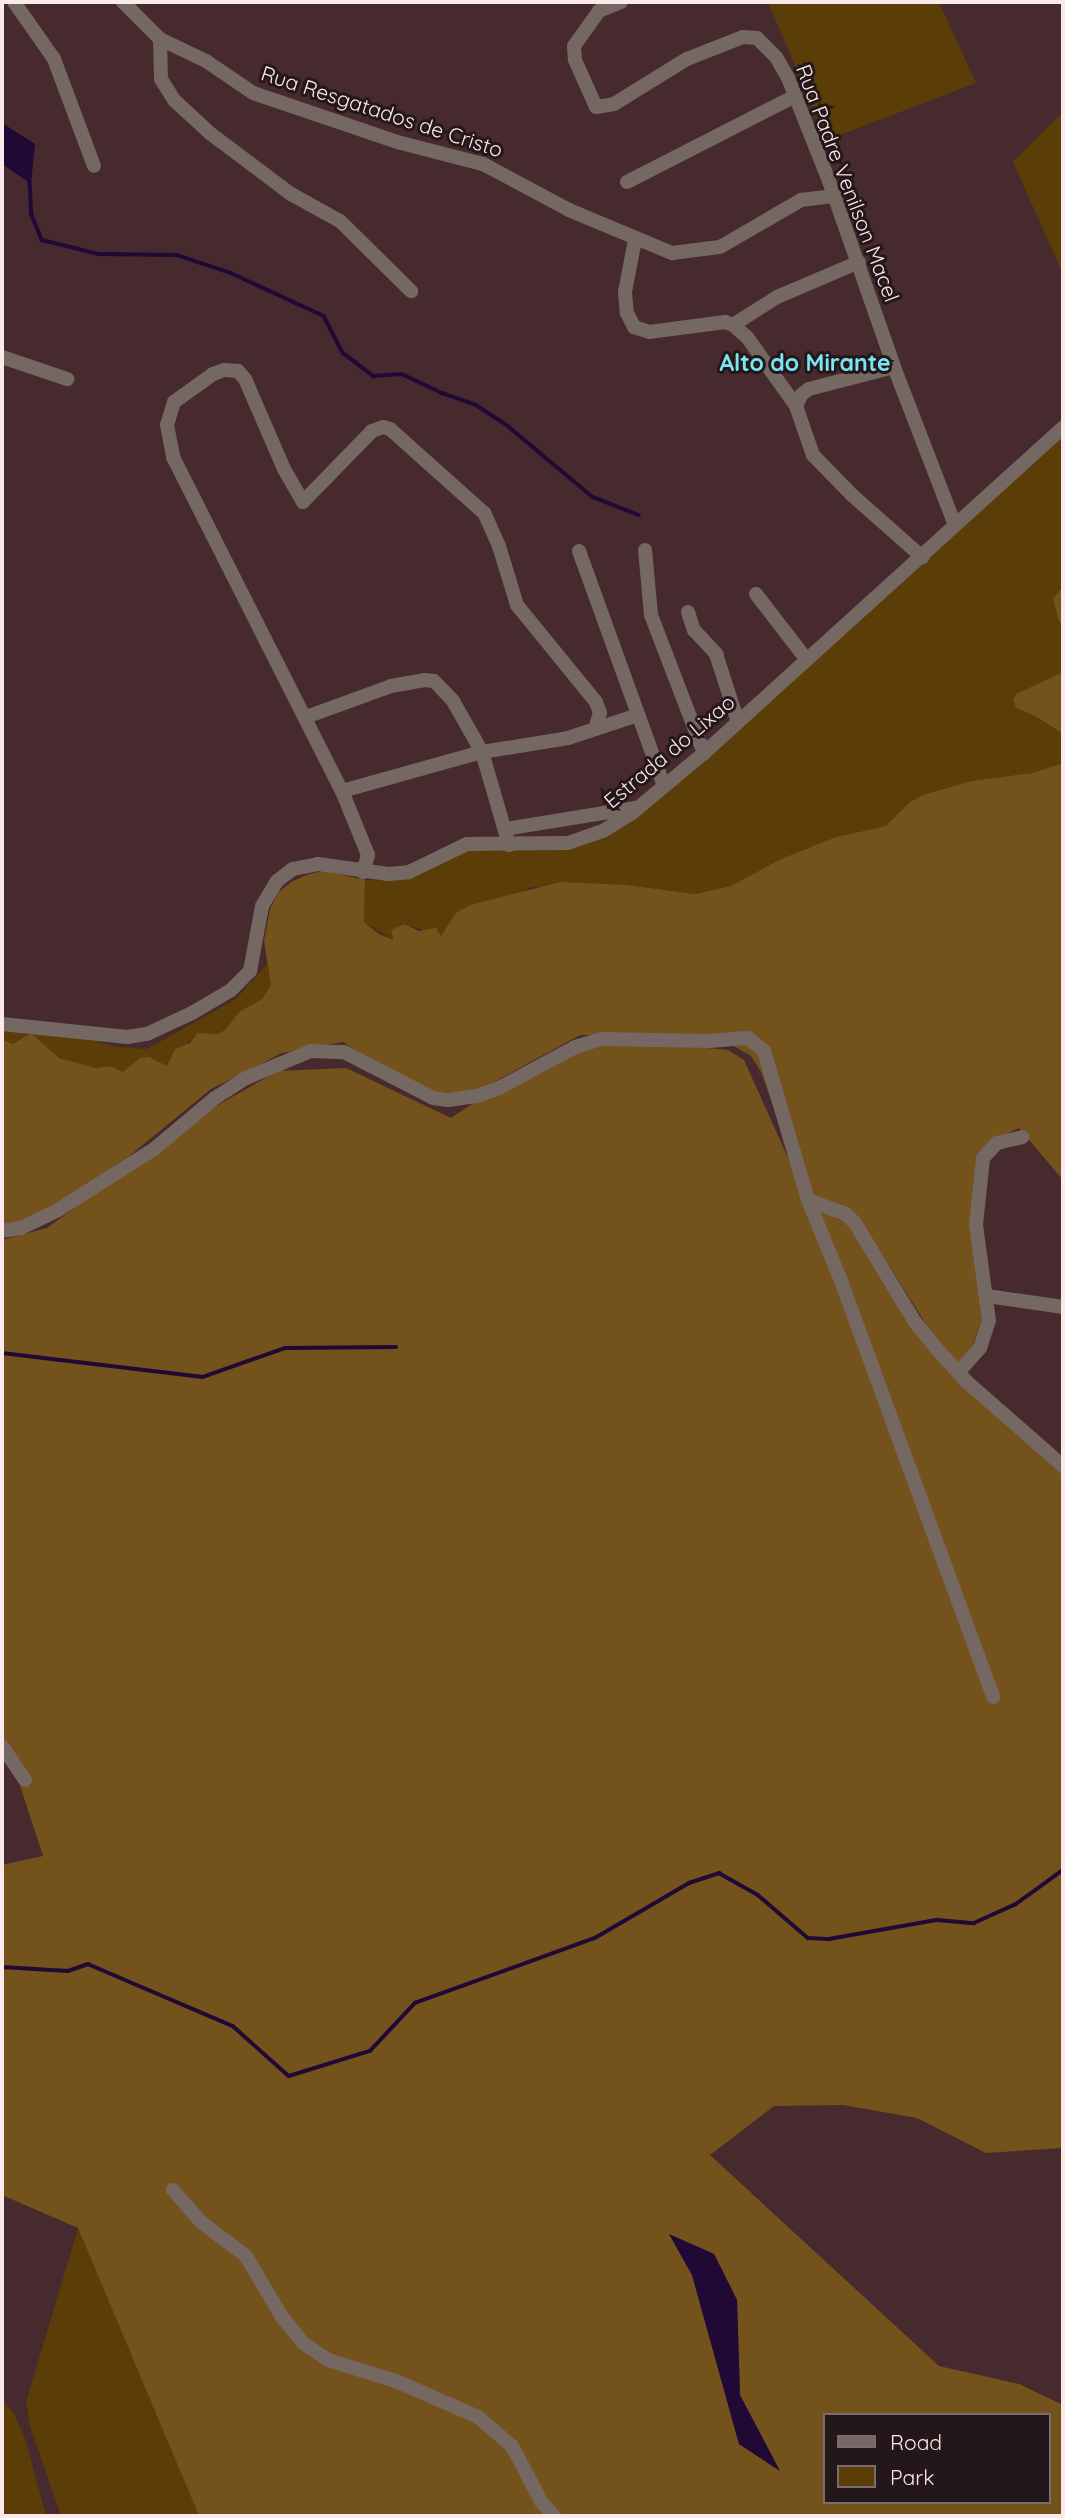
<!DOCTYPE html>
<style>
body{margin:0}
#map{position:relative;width:1065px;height:2518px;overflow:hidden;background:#472a2e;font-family:Quicksand,sans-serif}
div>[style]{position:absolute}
.green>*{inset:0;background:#5b3d08}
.forest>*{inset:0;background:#74521b}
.water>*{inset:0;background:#210936}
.stream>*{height:3.5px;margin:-1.75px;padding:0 1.75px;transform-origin:1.75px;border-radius:1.75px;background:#210936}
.minor>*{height:14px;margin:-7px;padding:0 7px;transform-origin:7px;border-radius:7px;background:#756862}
span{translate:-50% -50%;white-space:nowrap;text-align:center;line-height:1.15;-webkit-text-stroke:6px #241719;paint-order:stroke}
.street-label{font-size:21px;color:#fce9eb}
.neighbourhood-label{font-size:23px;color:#7be5f3;font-weight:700}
.frame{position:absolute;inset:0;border:4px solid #fce9eb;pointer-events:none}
.legend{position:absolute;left:823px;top:2413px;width:228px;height:91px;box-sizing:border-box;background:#241719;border:2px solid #7a6b6d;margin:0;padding:9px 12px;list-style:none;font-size:21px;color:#fce9eb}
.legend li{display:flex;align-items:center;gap:14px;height:35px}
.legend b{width:35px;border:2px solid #7a6b6d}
</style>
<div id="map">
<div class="green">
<div style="clip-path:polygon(768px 2px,939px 2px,976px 83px,827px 140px)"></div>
<div style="clip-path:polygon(1063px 112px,1063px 274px,1013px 162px)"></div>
<div style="clip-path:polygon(1063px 432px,1063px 591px,1060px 590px,1059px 621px,1063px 624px,1063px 672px,1016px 694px,1013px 700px,1016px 708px,1037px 717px,1063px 734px,1063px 763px,1032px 773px,971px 781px,923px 795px,886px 826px,836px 837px,731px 886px,695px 894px,627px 885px,532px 887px,508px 897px,470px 905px,441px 936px,405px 924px,395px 941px,364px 922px,365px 880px,382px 880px,465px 850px,605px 836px)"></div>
<div style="clip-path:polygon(268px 963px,271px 985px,262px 999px,239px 1012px,225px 1030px,217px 1034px,197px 1033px,167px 1066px,140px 1058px,123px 1072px,111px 1066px,96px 1068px,59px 1058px,31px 1033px,13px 1044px,2px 1039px,2px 1028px,69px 1035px,118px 1047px,147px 1049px,236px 999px)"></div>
<div style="clip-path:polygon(78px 2228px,199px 2516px,61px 2516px,30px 2426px,26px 2402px)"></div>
<div style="clip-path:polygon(2px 2401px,14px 2413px,26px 2441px,46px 2516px,2px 2516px)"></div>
</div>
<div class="forest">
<div style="clip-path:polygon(1060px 590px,1063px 591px,1063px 624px,1059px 621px,1053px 599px)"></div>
<div style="clip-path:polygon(1063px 672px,1063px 734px,1037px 717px,1016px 708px,1013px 700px,1016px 694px)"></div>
<div style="clip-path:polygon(evenodd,1063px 763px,1063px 1180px,1019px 1128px,995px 1139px,982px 1150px,975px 1171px,971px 1224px,982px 1319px,971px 1351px,959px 1366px,936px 1340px,868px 1232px,846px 1210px,806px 1202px,812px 1214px,815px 1208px,843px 1217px,860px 1237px,916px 1322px,958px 1372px,1063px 1469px,1063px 2148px,986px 2153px,917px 2118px,843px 2105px,774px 2106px,710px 2155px,939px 2366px,1019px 2384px,1063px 2405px,1063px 2516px,199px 2516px,78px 2228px,2px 2195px,2px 1865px,43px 1856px,13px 1764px,2px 1745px,2px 1240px,47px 1228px,204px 1113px,278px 1071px,346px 1068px,451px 1118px,516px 1075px,598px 1038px,728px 1050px,744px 1060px,806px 1198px,761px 1072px,751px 1056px,720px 1038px,580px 1035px,474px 1093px,432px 1096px,407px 1085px,343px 1042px,282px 1053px,211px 1089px,128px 1157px,33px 1220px,2px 1226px,2px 1039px,13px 1044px,31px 1033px,59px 1058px,96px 1068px,111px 1066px,123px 1072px,140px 1058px,149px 1057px,167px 1066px,175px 1049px,190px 1043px,197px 1033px,217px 1034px,225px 1030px,239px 1012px,262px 999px,271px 985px,264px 941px,270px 909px,278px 893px,291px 882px,309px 874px,324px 871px,365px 880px,364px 922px,379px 934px,394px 940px,391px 930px,405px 924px,419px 931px,436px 928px,441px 936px,456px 913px,470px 905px,560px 882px,627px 885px,695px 894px,731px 886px,779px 860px,836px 837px,886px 826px,910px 802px,923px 795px,971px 781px,1032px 773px,1063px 763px,670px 2235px,714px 2254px,737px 2300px,740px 2395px,779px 2470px,739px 2444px,692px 2275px,670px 2235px,1063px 763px,825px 2415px,1049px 2415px,1049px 2502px,825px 2502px,825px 2415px)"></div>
</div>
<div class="water">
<div style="clip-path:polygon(2px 123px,35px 144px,31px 184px,2px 164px)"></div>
<div style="clip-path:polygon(669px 2234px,714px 2254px,737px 2300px,740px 2395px,780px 2471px,739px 2444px,692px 2275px)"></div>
</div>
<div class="stream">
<div style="left:30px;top:182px;width:33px;rotate:87deg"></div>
<div style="left:32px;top:215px;width:27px;rotate:68deg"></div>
<div style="left:42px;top:240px;width:59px;rotate:13.8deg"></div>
<div style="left:99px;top:254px;width:78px;rotate:0.7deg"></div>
<div style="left:177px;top:255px;width:57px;rotate:18.4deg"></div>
<div style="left:231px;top:273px;width:102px;rotate:24.8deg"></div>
<div style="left:324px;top:316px;width:42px;rotate:62.8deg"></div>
<div style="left:343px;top:353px;width:39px;rotate:37deg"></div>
<div style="left:374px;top:376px;width:28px;rotate:-4deg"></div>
<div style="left:402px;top:374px;width:44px;rotate:25.4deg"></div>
<div style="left:442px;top:393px;width:36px;rotate:19deg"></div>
<div style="left:476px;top:405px;width:38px;rotate:33deg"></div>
<div style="left:508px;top:426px;width:111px;rotate:39.9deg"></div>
<div style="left:593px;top:497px;width:49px;rotate:21.4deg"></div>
<div style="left:2px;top:1353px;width:202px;rotate:6.8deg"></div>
<div style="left:203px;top:1377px;width:87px;rotate:-19.5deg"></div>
<div style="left:285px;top:1348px;width:111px;rotate:-0.5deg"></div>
<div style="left:2px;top:1967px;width:66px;rotate:3.5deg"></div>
<div style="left:68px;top:1971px;width:21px;rotate:-19deg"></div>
<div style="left:88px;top:1964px;width:158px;rotate:23.2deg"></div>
<div style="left:233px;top:2026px;width:75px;rotate:41.8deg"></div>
<div style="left:289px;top:2076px;width:85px;rotate:-17.2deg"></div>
<div style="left:370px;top:2051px;width:66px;rotate:-46.8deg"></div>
<div style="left:415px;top:2003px;width:191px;rotate:-19.9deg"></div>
<div style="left:595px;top:1938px;width:109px;rotate:-30.3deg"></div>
<div style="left:689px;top:1883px;width:32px;rotate:-18deg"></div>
<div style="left:719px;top:1873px;width:45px;rotate:29.4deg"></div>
<div style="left:758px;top:1895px;width:66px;rotate:40.7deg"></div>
<div style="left:808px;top:1938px;width:21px;rotate:3deg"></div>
<div style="left:829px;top:1939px;width:110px;rotate:-10deg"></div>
<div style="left:937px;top:1920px;width:37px;rotate:5deg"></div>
<div style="left:974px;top:1923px;width:46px;rotate:-24.3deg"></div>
<div style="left:1016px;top:1904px;width:58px;rotate:-35.9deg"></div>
</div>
<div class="minor">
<div style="left:14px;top:2px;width:70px;rotate:54.9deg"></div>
<div style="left:54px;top:59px;width:114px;rotate:69.5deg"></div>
<div style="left:123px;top:2px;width:52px;rotate:45deg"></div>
<div style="left:160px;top:39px;width:51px;rotate:25.6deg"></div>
<div style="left:206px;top:61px;width:57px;rotate:34.2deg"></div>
<div style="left:253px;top:93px;width:156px;rotate:18.7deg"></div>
<div style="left:401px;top:143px;width:85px;rotate:14.4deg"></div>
<div style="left:483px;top:164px;width:98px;rotate:28.1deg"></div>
<div style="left:569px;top:210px;width:112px;rotate:22.7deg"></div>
<div style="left:672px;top:253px;width:48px;rotate:-7.1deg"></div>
<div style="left:720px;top:247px;width:94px;rotate:-30.1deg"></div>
<div style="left:801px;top:200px;width:34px;rotate:-7deg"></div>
<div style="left:621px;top:2px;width:24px;rotate:158deg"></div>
<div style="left:599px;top:11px;width:43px;rotate:125.5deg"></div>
<div style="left:574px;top:46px;width:14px;rotate:86deg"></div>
<div style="left:575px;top:60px;width:51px;rotate:65.9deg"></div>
<div style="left:596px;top:107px;width:18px;rotate:-9deg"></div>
<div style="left:614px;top:104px;width:86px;rotate:-31.7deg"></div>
<div style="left:687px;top:59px;width:60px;rotate:-21.4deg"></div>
<div style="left:743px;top:37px;width:14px;rotate:4deg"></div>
<div style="left:757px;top:38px;width:27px;rotate:45deg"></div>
<div style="left:776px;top:57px;width:24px;rotate:60deg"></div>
<div style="left:788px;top:78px;width:111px;rotate:68.3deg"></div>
<div style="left:829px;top:181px;width:197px;rotate:70.7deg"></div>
<div style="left:894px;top:367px;width:169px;rotate:68.9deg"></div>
<div style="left:160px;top:39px;width:40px;rotate:88.6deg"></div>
<div style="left:161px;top:79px;width:25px;rotate:58deg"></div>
<div style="left:174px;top:100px;width:50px;rotate:42.6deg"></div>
<div style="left:211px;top:134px;width:100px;rotate:36.9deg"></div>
<div style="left:291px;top:194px;width:56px;rotate:28.9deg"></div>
<div style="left:340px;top:221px;width:100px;rotate:44.6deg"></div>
<div style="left:627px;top:182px;width:189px;rotate:-27.1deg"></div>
<div style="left:635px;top:240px;width:53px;rotate:100.9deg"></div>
<div style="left:625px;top:292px;width:21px;rotate:85deg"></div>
<div style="left:627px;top:313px;width:16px;rotate:63deg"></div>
<div style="left:634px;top:327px;width:16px;rotate:18deg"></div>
<div style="left:649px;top:332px;width:77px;rotate:-7.5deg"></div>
<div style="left:725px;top:322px;width:9px;rotate:21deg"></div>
<div style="left:733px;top:325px;width:18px;rotate:41deg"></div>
<div style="left:747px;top:337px;width:85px;rotate:54.6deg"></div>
<div style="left:733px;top:325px;width:52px;rotate:-32.5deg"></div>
<div style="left:777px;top:297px;width:89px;rotate:-23.1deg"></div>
<div style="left:2px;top:357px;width:69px;rotate:18.7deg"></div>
<div style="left:894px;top:367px;width:88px;rotate:165.5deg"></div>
<div style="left:809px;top:389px;width:10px;rotate:143deg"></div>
<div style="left:801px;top:395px;width:12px;rotate:114deg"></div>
<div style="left:796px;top:406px;width:52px;rotate:70.9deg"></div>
<div style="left:813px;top:455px;width:56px;rotate:45.7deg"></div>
<div style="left:852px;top:495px;width:94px;rotate:41.5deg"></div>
<div style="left:645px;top:550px;width:65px;rotate:84.7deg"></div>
<div style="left:651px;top:615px;width:148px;rotate:69deg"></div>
<div style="left:579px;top:551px;width:250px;rotate:70.1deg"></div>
<div style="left:756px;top:594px;width:83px;rotate:52.3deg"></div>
<div style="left:688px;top:612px;width:19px;rotate:72deg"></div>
<div style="left:694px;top:630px;width:33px;rotate:47deg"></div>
<div style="left:716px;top:654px;width:71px;rotate:72.1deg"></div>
<div style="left:306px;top:717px;width:90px;rotate:-20deg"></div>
<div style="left:391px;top:686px;width:34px;rotate:-10deg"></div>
<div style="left:424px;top:680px;width:10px;rotate:6deg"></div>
<div style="left:434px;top:681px;width:28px;rotate:46deg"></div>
<div style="left:453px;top:701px;width:59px;rotate:60.4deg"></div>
<div style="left:482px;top:752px;width:97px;rotate:73.8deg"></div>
<div style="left:595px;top:729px;width:17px;rotate:-73deg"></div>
<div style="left:600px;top:713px;width:12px;rotate:-110deg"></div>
<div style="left:596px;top:702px;width:125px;rotate:-129.2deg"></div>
<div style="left:517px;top:605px;width:62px;rotate:-107deg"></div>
<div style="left:499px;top:546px;width:36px;rotate:-114deg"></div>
<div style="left:484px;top:513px;width:126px;rotate:-138.2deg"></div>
<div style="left:390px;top:429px;width:7px;rotate:-164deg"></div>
<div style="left:383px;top:427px;width:12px;rotate:160deg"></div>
<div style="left:372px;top:431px;width:99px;rotate:134.2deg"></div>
<div style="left:303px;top:502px;width:38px;rotate:-120deg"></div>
<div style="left:284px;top:469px;width:98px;rotate:-113.4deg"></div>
<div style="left:245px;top:379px;width:11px;rotate:-131deg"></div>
<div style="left:238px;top:371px;width:14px;rotate:-176deg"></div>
<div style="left:224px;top:370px;width:12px;rotate:160deg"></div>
<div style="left:213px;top:374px;width:48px;rotate:144.3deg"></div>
<div style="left:174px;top:402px;width:24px;rotate:107deg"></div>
<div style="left:167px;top:425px;width:33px;rotate:79deg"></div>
<div style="left:173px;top:457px;width:374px;rotate:63.2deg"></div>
<div style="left:342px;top:791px;width:145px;rotate:-15.6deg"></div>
<div style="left:482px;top:752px;width:87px;rotate:-9.2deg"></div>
<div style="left:568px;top:738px;width:74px;rotate:-18.2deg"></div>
<div style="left:342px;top:791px;width:69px;rotate:67.9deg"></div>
<div style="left:368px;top:855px;width:18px;rotate:106deg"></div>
<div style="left:505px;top:829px;width:132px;rotate:-9.2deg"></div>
<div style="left:2px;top:1024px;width:126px;rotate:5.9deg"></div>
<div style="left:127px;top:1037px;width:20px;rotate:-9deg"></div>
<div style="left:147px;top:1034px;width:50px;rotate:-25deg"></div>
<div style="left:192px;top:1013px;width:45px;rotate:-30.5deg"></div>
<div style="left:231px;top:990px;width:27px;rotate:-45deg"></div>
<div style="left:250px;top:971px;width:66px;rotate:-79.5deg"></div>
<div style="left:262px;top:906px;width:29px;rotate:-59deg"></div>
<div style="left:277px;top:881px;width:20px;rotate:-37deg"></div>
<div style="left:293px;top:869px;width:25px;rotate:-11deg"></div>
<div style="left:318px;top:864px;width:71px;rotate:8.1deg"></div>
<div style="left:388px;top:874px;width:21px;rotate:-5deg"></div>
<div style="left:409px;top:872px;width:64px;rotate:-25.8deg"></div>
<div style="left:467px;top:844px;width:101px;rotate:-0.6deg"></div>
<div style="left:568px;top:843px;width:37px;rotate:-19deg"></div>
<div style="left:603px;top:831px;width:34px;rotate:-32deg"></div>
<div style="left:632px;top:813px;width:94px;rotate:-39.8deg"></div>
<div style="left:704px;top:753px;width:485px;rotate:-42.2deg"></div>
<div style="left:808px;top:1200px;width:40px;rotate:20.2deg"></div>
<div style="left:846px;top:1214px;width:13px;rotate:45deg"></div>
<div style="left:855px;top:1223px;width:116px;rotate:58.8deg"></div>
<div style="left:915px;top:1322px;width:33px;rotate:51deg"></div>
<div style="left:936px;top:1348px;width:46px;rotate:47.6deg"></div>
<div style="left:967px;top:1382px;width:128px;rotate:41.2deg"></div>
<div style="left:2px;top:1231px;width:19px;rotate:-9deg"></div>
<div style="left:21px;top:1228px;width:41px;rotate:-25.9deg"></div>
<div style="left:58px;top:1210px;width:114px;rotate:-32.4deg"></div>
<div style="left:154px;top:1149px;width:80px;rotate:-39.9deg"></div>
<div style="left:215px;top:1098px;width:37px;rotate:-33deg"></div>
<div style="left:246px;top:1078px;width:70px;rotate:-22.6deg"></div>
<div style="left:311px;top:1051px;width:33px;rotate:2deg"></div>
<div style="left:344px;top:1052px;width:100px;rotate:27.3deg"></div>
<div style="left:433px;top:1098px;width:15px;rotate:8deg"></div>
<div style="left:448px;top:1100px;width:29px;rotate:-8deg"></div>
<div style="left:477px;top:1096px;width:23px;rotate:-20deg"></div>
<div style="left:499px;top:1088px;width:86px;rotate:-28.3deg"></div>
<div style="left:575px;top:1047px;width:27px;rotate:-17deg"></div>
<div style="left:601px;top:1039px;width:109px;rotate:1.1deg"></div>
<div style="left:710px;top:1041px;width:38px;rotate:-5deg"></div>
<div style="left:748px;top:1038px;width:21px;rotate:39deg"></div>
<div style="left:764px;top:1051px;width:155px;rotate:73.5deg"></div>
<div style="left:808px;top:1200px;width:87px;rotate:67.8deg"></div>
<div style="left:841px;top:1281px;width:443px;rotate:69.9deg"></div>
<div style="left:987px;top:1296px;width:77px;rotate:8.2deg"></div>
<div style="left:958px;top:1373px;width:33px;rotate:-49deg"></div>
<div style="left:980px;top:1348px;width:28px;rotate:-72deg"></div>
<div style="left:989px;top:1321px;width:97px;rotate:-97.7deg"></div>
<div style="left:976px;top:1225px;width:67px;rotate:-84deg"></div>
<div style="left:983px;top:1158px;width:21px;rotate:-47deg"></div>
<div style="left:997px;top:1143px;width:26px;rotate:-13deg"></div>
<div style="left:2px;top:1746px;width:41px;rotate:55.9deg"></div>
<div style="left:173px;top:2190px;width:43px;rotate:48.8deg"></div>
<div style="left:201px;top:2222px;width:56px;rotate:37.1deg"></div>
<div style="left:246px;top:2256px;width:71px;rotate:59.5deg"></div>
<div style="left:282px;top:2317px;width:33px;rotate:51deg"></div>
<div style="left:303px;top:2343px;width:30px;rotate:34deg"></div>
<div style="left:328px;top:2360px;width:71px;rotate:17.2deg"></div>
<div style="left:396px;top:2381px;width:90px;rotate:23.7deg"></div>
<div style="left:478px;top:2417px;width:45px;rotate:40.5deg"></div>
<div style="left:512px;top:2446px;width:64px;rotate:62.2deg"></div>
<div style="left:542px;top:2503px;width:18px;rotate:47deg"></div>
</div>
<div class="street-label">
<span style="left:382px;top:111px;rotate:18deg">Rua Resgatados de Cristo</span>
<span style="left:848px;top:183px;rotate:69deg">Rua Padre Venilson Macel</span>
<span style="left:669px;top:751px;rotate:-40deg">Estrada do Lixao</span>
</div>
<div class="neighbourhood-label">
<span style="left:805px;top:363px">Alto do Mirante</span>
</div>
<div class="frame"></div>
<ul class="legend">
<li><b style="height:9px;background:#756862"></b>Road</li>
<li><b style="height:19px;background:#5b3d08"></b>Park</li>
</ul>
</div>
